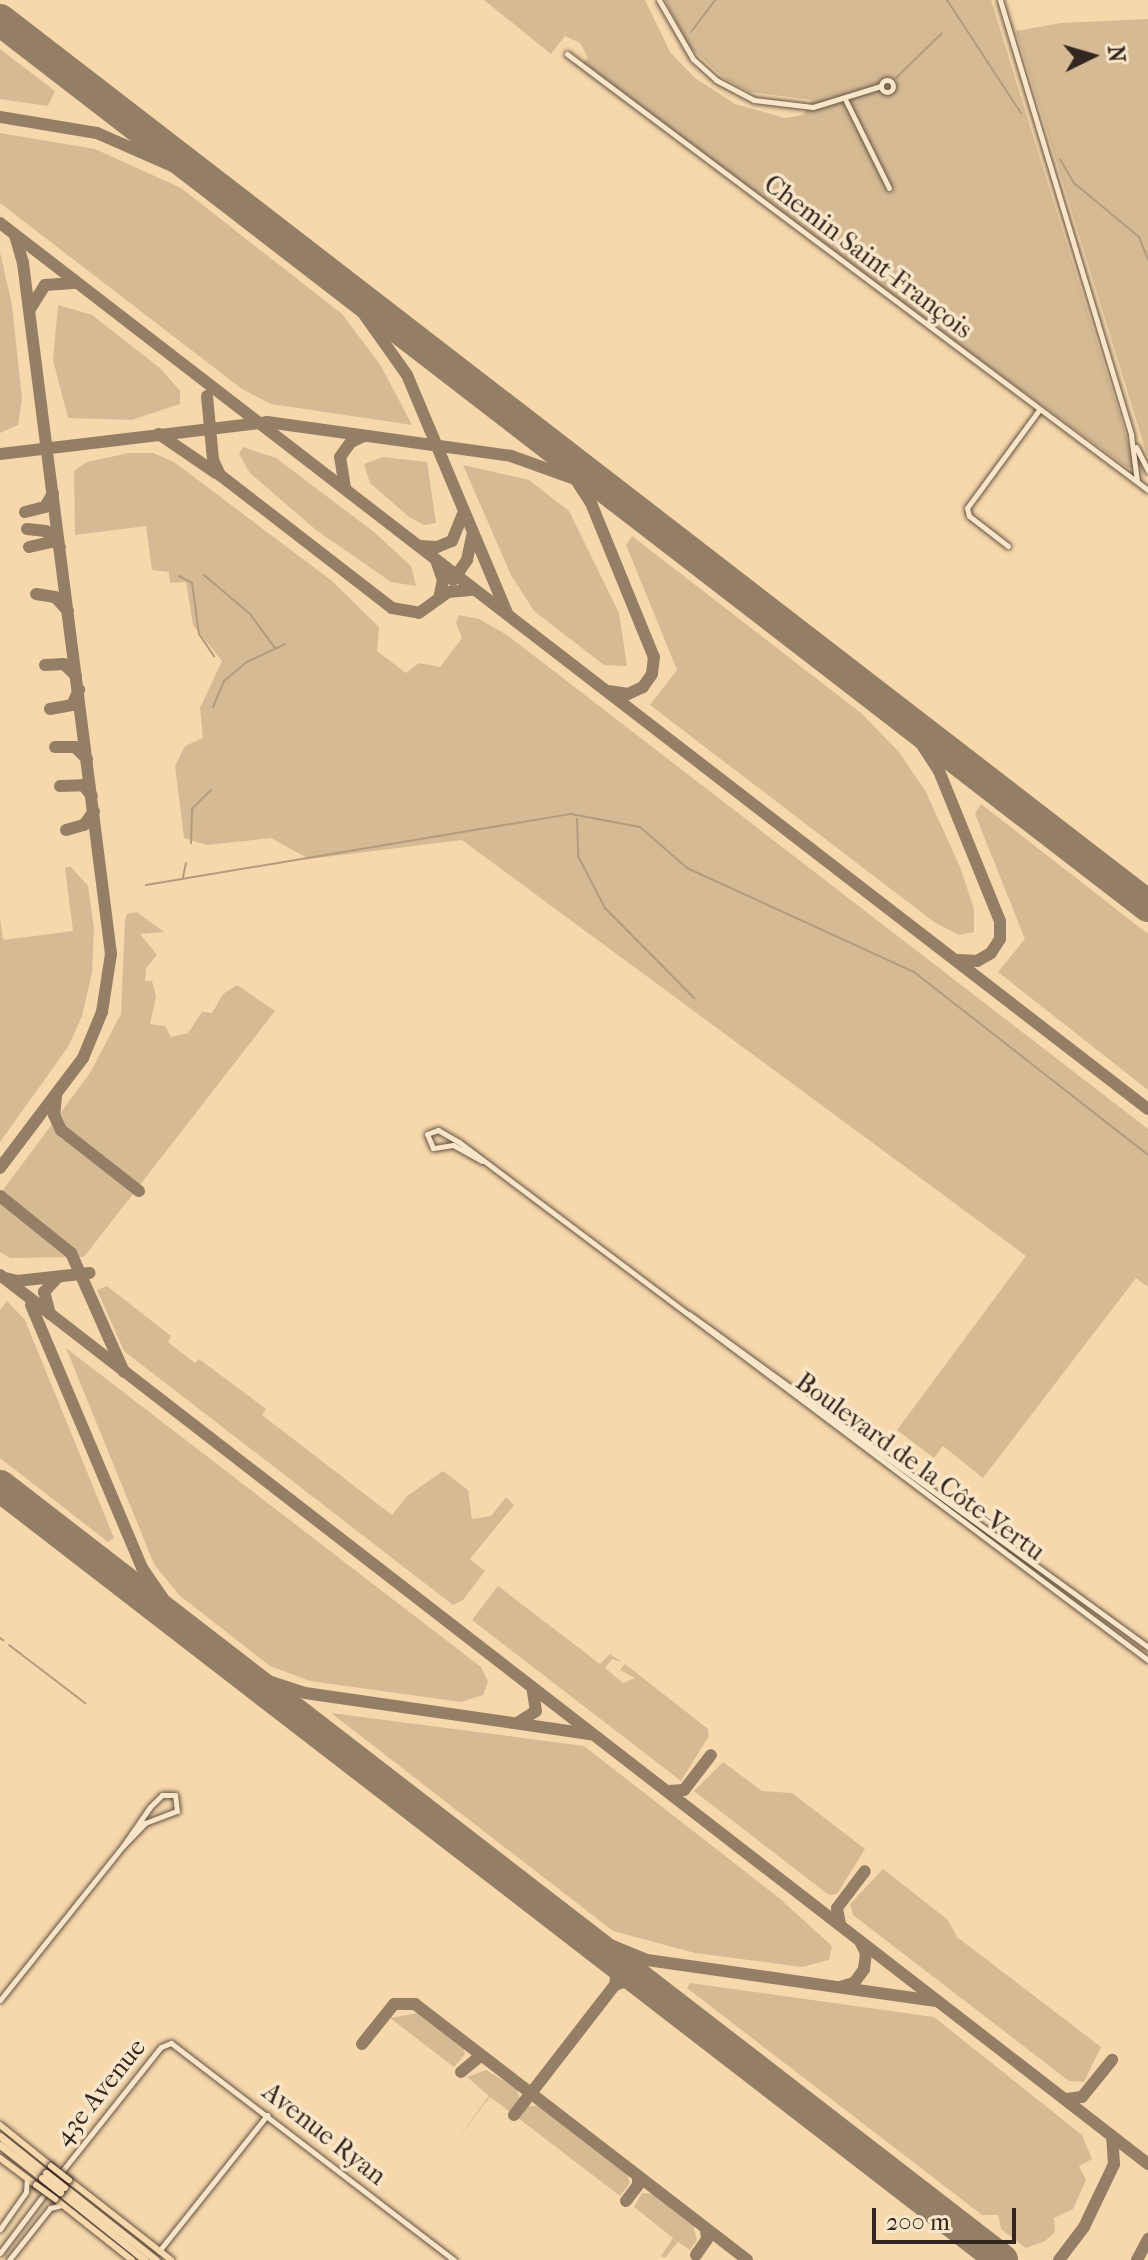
<!DOCTYPE html>
<meta charset="utf-8">
<style>
body{margin:0}
#map{position:relative;width:1148px;height:2260px;overflow:hidden;background:#f6d8ac;font-family:"IM FELL French Canon",serif}
div>[style]{position:absolute}
.green>*{inset:0;background:#d5ba94}
.stream>*{height:2px;margin:-1px;padding:0 1px;transform-origin:1px;border-radius:1px;background:#b49b7c}
.taxiway>*{height:12px;margin:-6px;padding:0 6px;transform-origin:6px;border-radius:6px;background:#947f66}
.runway>*{height:32px;margin:-16px;padding:0 16px;transform-origin:16px;border-radius:16px;background:#947f66}
.roads{filter:drop-shadow(0 0 2px #645243) drop-shadow(0 0 2px #645243)}
.minor>*{height:5px;margin:-2.5px;padding:0 2.5px;transform-origin:2.5px;border-radius:2.5px;background:#f9e6c9}
.minor>.ring{margin:-2.5px;padding:0;box-sizing:content-box;background:none;border:5px solid #f9e6c9;border-radius:50%}
.major>*{height:6px;margin:-3px;padding:0 3px;transform-origin:3px;border-radius:3px;background:#f6d8ac}
.highway>*{height:7px;margin:-3.5px;padding:0 3.5px;transform-origin:3.5px;border-radius:3.5px;background:#f6d8ac}
.bridges{filter:drop-shadow(0 0 2px #332620) drop-shadow(0 0 2px #332620)}
.major-bridge>*{height:6px;margin:-3px;padding:0 3px;transform-origin:3px;border-radius:3px;background:#f6d8ac}
.highway-bridge>*{height:7px;margin:-3.5px;padding:0 3.5px;transform-origin:3.5px;border-radius:3.5px;background:#f6d8ac}
span{translate:-50% -50%;white-space:nowrap;text-align:center;line-height:1.15;-webkit-text-stroke:7px #f9e6c9;paint-order:stroke}
.street-label{font-size:26px;color:#332620}
.north{position:absolute;left:1052px;top:16px;width:80px;height:80px;-webkit-text-stroke:6px #f9e6c9;paint-order:stroke;rotate:85deg;font-size:22px;font-weight:700;line-height:32px;text-align:center;color:#332620}
.north::after{content:'';display:block;margin:auto;width:28px;height:36px;background:#332620;clip-path:polygon(50% 0,100% 100%,50% 72%,0 100%)}
.scale{position:absolute;left:872px;top:2208px;width:144px;height:36px;box-sizing:border-box;border:4px solid #332620;border-top:0;padding-left:10px;font-size:24px;line-height:28px;white-space:nowrap;color:#332620;-webkit-text-stroke:6px #f9e6c9;paint-order:stroke}
</style>
<div id="map">
<div class="green">
<div style="clip-path:polygon(484px 0,645px 0,670px 52px,695px 78px,735px 104px,785px 118px,803px 115px,812px 100px,750px 92px,725px 79px,689px 46px,665px 0,991px 0,1136px 468px,1128px 468px,579px 66px,588px 58px,580px 43px,565px 36px,551px 54px)"></div>
<div style="clip-path:polygon(1148px 19px,1148px 458px,1016px 31px,1061px 23px)"></div>
<div style="clip-path:polygon(0 49px,55px 91px,48px 106px,0 99px)"></div>
<div style="clip-path:polygon(0 133px,95px 149px,181px 188px,342px 314px,381px 366px,412px 425px,271px 404px,242px 389px,0 203px)"></div>
<div style="clip-path:polygon(0 252px,12px 305px,22px 398px,18px 425px,0 433px)"></div>
<div style="clip-path:polygon(58px 305px,92px 315px,160px 368px,180px 391px,180px 404px,131px 420px,68px 418px,53px 360px)"></div>
<div style="clip-path:polygon(243px 447px,276px 458px,374px 532px,411px 566px,416px 586px,391px 582px,316px 530px,250px 473px,239px 454px)"></div>
<div style="clip-path:polygon(129px 453px,153px 453px,174px 462px,332px 581px,379px 627px,377px 651px,406px 673px,419px 663px,440px 667px,462px 638px,456px 623px,459px 615px,479px 619px,507px 635px,1148px 1129px,1148px 1287px,1136px 1278px,983px 1478px,943px 1446px,934px 1458px,897px 1430px,1026px 1256px,462px 840px,309px 859px,271px 838px,207px 845px,184px 838px,175px 766px,185px 746px,203px 738px,200px 708px,222px 661px,193px 625px,186px 582px,170px 583px,169px 572px,152px 570px,146px 526px,75px 535px,74px 471px,87px 462px)"></div>
<div style="clip-path:polygon(383px 457px,427px 462px,436px 523px,424px 525px,409px 517px,370px 483px,364px 464px)"></div>
<div style="clip-path:polygon(463px 465px,529px 480px,569px 511px,619px 613px,627px 666px,604px 665px,534px 611px,511px 575px)"></div>
<div style="clip-path:polygon(632px 536px,861px 713px,899px 752px,926px 792px,960px 867px,974px 909px,974px 932px,959px 935px,934px 922px,650px 705px,677px 670px,626px 545px)"></div>
<div style="clip-path:polygon(981px 804px,1148px 934px,1148px 1090px,998px 972px,1025px 939px,975px 814px)"></div>
<div style="clip-path:polygon(70px 866px,88px 886px,94px 928px,92px 973px,82px 1016px,68px 1047px,0 1142px,0 918px,3px 940px,73px 931px,65px 868px)"></div>
<div style="clip-path:polygon(137px 912px,164px 932px,140px 934px,157px 955px,146px 968px,145px 981px,152px 981px,156px 997px,150px 1024px,165px 1026px,171px 1037px,188px 1033px,202px 1012px,212px 1013px,223px 994px,237px 985px,275px 1011px,84px 1257px,10px 1258px,0 1252px,0 1194px,90px 1073px,121px 1014px,125px 920px,127px 914px)"></div>
<div style="clip-path:polygon(107px 1286px,171px 1336px,168px 1342px,195px 1363px,199px 1359px,266px 1409px,262px 1415px,392px 1515px,407px 1496px,443px 1471px,468px 1490px,472px 1519px,491px 1516px,506px 1497px,514px 1505px,470px 1559px,485px 1571px,463px 1600px,453px 1605px,124px 1351px,97px 1290px)"></div>
<div style="clip-path:polygon(7px 1301px,25px 1320px,114px 1538px,108px 1542px,0 1458px,0 1310px)"></div>
<div style="clip-path:polygon(66px 1348px,481px 1667px,488px 1682px,483px 1695px,461px 1702px,310px 1681px,270px 1666px,179px 1595px,154px 1564px)"></div>
<div style="clip-path:polygon(498px 1586px,600px 1664px,610px 1654px,622px 1662px,612px 1659px,605px 1668px,623px 1683px,635px 1678px,620px 1670px,625px 1664px,708px 1729px,709px 1736px,681px 1781px,472px 1620px)"></div>
<div style="clip-path:polygon(331px 1713px,584px 1746px,779px 1898px,832px 1946px,829px 1960px,802px 1967px,695px 1953px,613px 1931px)"></div>
<div style="clip-path:polygon(723px 1762px,762px 1791px,792px 1793px,865px 1849px,837px 1894px,829px 1895px,694px 1791px)"></div>
<div style="clip-path:polygon(883px 1869px,948px 1920px,957px 1937px,1101px 2047px,1084px 2082px,1069px 2081px,853px 1915px,850px 1904px)"></div>
<div style="clip-path:polygon(690px 1983px,934px 2017px,1082px 2135px,1092px 2159px,1079px 2166px,1086px 2180px,1073px 2209px,1054px 2218px,1055px 2232px,1045px 2241px,1026px 2248px,1001px 2229px,998px 2215px,982px 2215px,687px 1988px)"></div>
<div style="clip-path:polygon(418px 2013px,463px 2047px,465px 2054px,454px 2067px,390px 2018px)"></div>
<div style="clip-path:polygon(486px 2070px,516px 2088px,520px 2099px,509px 2111px,490px 2097px,455px 2142px,489px 2096px,467px 2077px)"></div>
<div style="clip-path:polygon(528px 2106px,539px 2106px,627px 2174px,630px 2183px,620px 2196px,518px 2118px)"></div>
<div style="clip-path:polygon(642px 2193px,652px 2194px,693px 2225px,697px 2240px,690px 2250px,678px 2242px,665px 2258px,661px 2256px,673px 2238px,634px 2207px)"></div>
</div>
<div class="stream">
<div style="left:947px;top:0;width:135px;rotate:56.8deg"></div>
<div style="left:691px;top:32px;width:40px;rotate:-53deg"></div>
<div style="left:896px;top:78px;width:64px;rotate:-44.4deg"></div>
<div style="left:1060px;top:159px;width:28px;rotate:60deg"></div>
<div style="left:1074px;top:183px;width:85px;rotate:39.7deg"></div>
<div style="left:1139px;top:237px;width:24px;rotate:68deg"></div>
<div style="left:204px;top:575px;width:60px;rotate:40.3deg"></div>
<div style="left:250px;top:614px;width:42px;rotate:53.7deg"></div>
<div style="left:179px;top:576px;width:15px;rotate:28deg"></div>
<div style="left:192px;top:583px;width:51px;rotate:82.2deg"></div>
<div style="left:199px;top:634px;width:27px;rotate:56deg"></div>
<div style="left:213px;top:707px;width:28px;rotate:-67deg"></div>
<div style="left:224px;top:681px;width:30px;rotate:-40deg"></div>
<div style="left:247px;top:662px;width:42px;rotate:-25.3deg"></div>
<div style="left:577px;top:819px;width:37px;rotate:88deg"></div>
<div style="left:578px;top:856px;width:59px;rotate:62.6deg"></div>
<div style="left:605px;top:908px;width:127px;rotate:45.3deg"></div>
<div style="left:191px;top:843px;width:34px;rotate:-88deg"></div>
<div style="left:192px;top:809px;width:27px;rotate:-45deg"></div>
<div style="left:183px;top:877px;width:14px;rotate:-78deg"></div>
<div style="left:146px;top:885px;width:431px;rotate:-9.5deg"></div>
<div style="left:571px;top:814px;width:70px;rotate:10.7deg"></div>
<div style="left:640px;top:827px;width:62px;rotate:41.1deg"></div>
<div style="left:687px;top:868px;width:250px;rotate:24.6deg"></div>
<div style="left:914px;top:972px;width:297px;rotate:38deg"></div>
<div style="left:0;top:1638px;width:4px;rotate:34deg"></div>
<div style="left:9px;top:1645px;width:96px;rotate:37.3deg"></div>
</div>
<div class="taxiway">
<div style="left:0;top:117px;width:98px;rotate:9.4deg"></div>
<div style="left:97px;top:133px;width:124px;rotate:23.7deg"></div>
<div style="left:0;top:223px;width:1450px;rotate:37.66deg"></div>
<div style="left:310px;top:259px;width:64px;rotate:43.7deg"></div>
<div style="left:356px;top:303px;width:88px;rotate:54.7deg"></div>
<div style="left:407px;top:375px;width:258px;rotate:67.2deg"></div>
<div style="left:30px;top:309px;width:28px;rotate:-58deg"></div>
<div style="left:45px;top:285px;width:31px;rotate:-4deg"></div>
<div style="left:207px;top:396px;width:64px;rotate:84.6deg"></div>
<div style="left:213px;top:460px;width:17px;rotate:65deg"></div>
<div style="left:220px;top:475px;width:217px;rotate:37.7deg"></div>
<div style="left:392px;top:608px;width:27px;rotate:10deg"></div>
<div style="left:419px;top:613px;width:36px;rotate:-36deg"></div>
<div style="left:448px;top:592px;width:25px;rotate:-5deg"></div>
<div style="left:535px;top:433px;width:42px;rotate:45deg"></div>
<div style="left:565px;top:463px;width:48px;rotate:57deg"></div>
<div style="left:591px;top:503px;width:166px;rotate:67.8deg"></div>
<div style="left:654px;top:657px;width:17px;rotate:97deg"></div>
<div style="left:652px;top:674px;width:16px;rotate:125deg"></div>
<div style="left:643px;top:687px;width:17px;rotate:155deg"></div>
<div style="left:628px;top:694px;width:18px;rotate:-171deg"></div>
<div style="left:159px;top:434px;width:69px;rotate:34.4deg"></div>
<div style="left:0;top:454px;width:269px;rotate:-6.8deg"></div>
<div style="left:267px;top:422px;width:246px;rotate:7.9deg"></div>
<div style="left:511px;top:456px;width:83px;rotate:19.7deg"></div>
<div style="left:589px;top:484px;width:69px;rotate:31.4deg"></div>
<div style="left:345px;top:488px;width:31px;rotate:-99deg"></div>
<div style="left:340px;top:457px;width:19px;rotate:-54deg"></div>
<div style="left:351px;top:442px;width:14px;rotate:-25deg"></div>
<div style="left:25px;top:512px;width:21px;rotate:-14deg"></div>
<div style="left:45px;top:507px;width:16px;rotate:-60deg"></div>
<div style="left:27px;top:529px;width:19px;rotate:6deg"></div>
<div style="left:46px;top:531px;width:21px;rotate:49deg"></div>
<div style="left:420px;top:546px;width:17px;rotate:3deg"></div>
<div style="left:437px;top:547px;width:16px;rotate:-22deg"></div>
<div style="left:452px;top:541px;width:31px;rotate:-68deg"></div>
<div style="left:29px;top:547px;width:22px;rotate:-13deg"></div>
<div style="left:50px;top:542px;width:13px;rotate:-58deg"></div>
<div style="left:436px;top:560px;width:21px;rotate:71deg"></div>
<div style="left:443px;top:580px;width:19px;rotate:102deg"></div>
<div style="left:453px;top:580px;width:24px;rotate:-55deg"></div>
<div style="left:467px;top:560px;width:25px;rotate:-78deg"></div>
<div style="left:36px;top:594px;width:19px;rotate:9deg"></div>
<div style="left:55px;top:597px;width:19px;rotate:47deg"></div>
<div style="left:45px;top:665px;width:19px;rotate:-3deg"></div>
<div style="left:64px;top:664px;width:17px;rotate:45deg"></div>
<div style="left:885px;top:703px;width:40px;rotate:45deg"></div>
<div style="left:913px;top:731px;width:48px;rotate:57deg"></div>
<div style="left:939px;top:771px;width:162px;rotate:67.9deg"></div>
<div style="left:1000px;top:921px;width:18px;rotate:90deg"></div>
<div style="left:1000px;top:939px;width:17px;rotate:123deg"></div>
<div style="left:991px;top:953px;width:16px;rotate:150deg"></div>
<div style="left:977px;top:961px;width:19px;rotate:-177deg"></div>
<div style="left:50px;top:709px;width:22px;rotate:-10deg"></div>
<div style="left:72px;top:705px;width:17px;rotate:-65deg"></div>
<div style="left:55px;top:747px;width:20px"></div>
<div style="left:75px;top:747px;width:17px;rotate:45deg"></div>
<div style="left:60px;top:786px;width:23px;rotate:-2deg"></div>
<div style="left:83px;top:785px;width:14px;rotate:51deg"></div>
<div style="left:66px;top:830px;width:19px;rotate:-16deg"></div>
<div style="left:84px;top:825px;width:17px;rotate:-54deg"></div>
<div style="left:56px;top:1097px;width:18px;rotate:96deg"></div>
<div style="left:54px;top:1115px;width:17px;rotate:65deg"></div>
<div style="left:61px;top:1130px;width:99px;rotate:38deg"></div>
<div style="left:0;top:1168px;width:138px;rotate:-53deg"></div>
<div style="left:83px;top:1058px;width:50px;rotate:-67.6deg"></div>
<div style="left:102px;top:1012px;width:59px;rotate:-81.2deg"></div>
<div style="left:111px;top:954px;width:697px;rotate:-97.26deg"></div>
<div style="left:23px;top:263px;width:29px;rotate:-106deg"></div>
<div style="left:0;top:1196px;width:91px;rotate:38.8deg"></div>
<div style="left:71px;top:1253px;width:130px;rotate:66deg"></div>
<div style="left:0;top:1275px;width:1452px;rotate:37.75deg"></div>
<div style="left:5px;top:1278px;width:12px;rotate:14deg"></div>
<div style="left:17px;top:1281px;width:73px;rotate:-6.3deg"></div>
<div style="left:31px;top:1305px;width:285px;rotate:67.1deg"></div>
<div style="left:142px;top:1568px;width:51px;rotate:55.4deg"></div>
<div style="left:171px;top:1610px;width:57px;rotate:42.9deg"></div>
<div style="left:213px;top:1649px;width:57px;rotate:31.5deg"></div>
<div style="left:262px;top:1679px;width:45px;rotate:18deg"></div>
<div style="left:305px;top:1693px;width:289px;rotate:8.2deg"></div>
<div style="left:50px;top:1314px;width:23px;rotate:-105deg"></div>
<div style="left:44px;top:1292px;width:21px;rotate:-47deg"></div>
<div style="left:517px;top:1723px;width:22px;rotate:-32deg"></div>
<div style="left:536px;top:1711px;width:24px;rotate:-99deg"></div>
<div style="left:669px;top:1791px;width:15px;rotate:-4deg"></div>
<div style="left:684px;top:1790px;width:44px;rotate:-52.4deg"></div>
<div style="left:519px;top:1887px;width:82px;rotate:35.6deg"></div>
<div style="left:586px;top:1935px;width:66px;rotate:22.3deg"></div>
<div style="left:647px;top:1960px;width:292px;rotate:8.1deg"></div>
<div style="left:840px;top:1924px;width:16px;rotate:-101deg"></div>
<div style="left:837px;top:1908px;width:46px;rotate:-52.9deg"></div>
<div style="left:615px;top:1985px;width:15px;rotate:-20deg"></div>
<div style="left:629px;top:1980px;width:16px;rotate:14deg"></div>
<div style="left:840px;top:1987px;width:15px;rotate:-16deg"></div>
<div style="left:854px;top:1983px;width:17px;rotate:-54deg"></div>
<div style="left:864px;top:1969px;width:16px;rotate:-83deg"></div>
<div style="left:866px;top:1953px;width:13px;rotate:-117deg"></div>
<div style="left:362px;top:2044px;width:51px;rotate:-51.3deg"></div>
<div style="left:394px;top:2004px;width:21px"></div>
<div style="left:415px;top:2004px;width:419px;rotate:37.6deg"></div>
<div style="left:461px;top:2072px;width:26px;rotate:-40deg"></div>
<div style="left:1067px;top:2099px;width:15px;rotate:-8deg"></div>
<div style="left:1082px;top:2097px;width:48px;rotate:-51deg"></div>
<div style="left:514px;top:2115px;width:165px;rotate:-52.2deg"></div>
<div style="left:615px;top:1985px;width:14px;rotate:-82deg"></div>
<div style="left:617px;top:1971px;width:15px;rotate:-118deg"></div>
<div style="left:626px;top:2201px;width:20px;rotate:-53deg"></div>
<div style="left:638px;top:2185px;width:9px;rotate:-90deg"></div>
<div style="left:971px;top:2237px;width:42px;rotate:33.3deg"></div>
<div style="left:696px;top:2255px;width:19px;rotate:-55deg"></div>
<div style="left:707px;top:2239px;width:10px;rotate:-96deg"></div>
<div style="left:1059px;top:2260px;width:41px;rotate:-52.9deg"></div>
<div style="left:1084px;top:2227px;width:70px;rotate:-64.5deg"></div>
<div style="left:1114px;top:2164px;width:28px;rotate:-94deg"></div>
<div style="left:1137px;top:2260px;width:24px;rotate:-62deg"></div>
</div>
<div class="runway">
<div style="left:0;top:20px;width:1450px;rotate:37.66deg"></div>
<div style="left:0;top:1486px;width:1266px;rotate:37.68deg"></div>
</div>
<div class="roads">
<div class="minor">
<div style="left:659px;top:0;width:68px;rotate:60deg"></div>
<div style="left:693px;top:59px;width:31px;rotate:42deg"></div>
<div style="left:716px;top:80px;width:43px;rotate:27.8deg"></div>
<div style="left:754px;top:100px;width:59px;rotate:6.8deg"></div>
<div style="left:813px;top:107px;width:71px;rotate:-17.2deg"></div>
<div style="left:1000px;top:0;width:454px;rotate:73.2deg"></div>
<div style="left:1131px;top:435px;width:46px;rotate:82.6deg"></div>
<div style="left:567px;top:54px;width:726px;rotate:36.89deg"></div>
<div class="ring" style="left:881px;top:80px;width:7px;height:7px"></div>
<div style="left:846px;top:101px;width:97px;rotate:63.7deg"></div>
<div style="left:1136px;top:447px;width:27px;rotate:63deg"></div>
<div style="left:1008px;top:546px;width:49px;rotate:-142.4deg"></div>
<div style="left:969px;top:516px;width:8px;rotate:-104deg"></div>
<div style="left:967px;top:508px;width:122px;rotate:-53.7deg"></div>
<div style="left:482px;top:1161px;width:33px;rotate:-151deg"></div>
<div style="left:453px;top:1145px;width:20px;rotate:171deg"></div>
<div style="left:433px;top:1148px;width:15px;rotate:-113deg"></div>
<div style="left:427px;top:1134px;width:12px;rotate:-20deg"></div>
<div style="left:438px;top:1130px;width:24px;rotate:30deg"></div>
<div style="left:459px;top:1142px;width:862px;rotate:36.94deg"></div>
<div style="left:689px;top:1314px;width:567px;rotate:35.96deg"></div>
<div style="left:0;top:2000px;width:197px;rotate:-51.4deg"></div>
<div style="left:123px;top:1846px;width:32px;rotate:-46deg"></div>
<div style="left:145px;top:1823px;width:34px;rotate:-21deg"></div>
<div style="left:177px;top:1811px;width:16px;rotate:-97deg"></div>
<div style="left:175px;top:1795px;width:13px;rotate:180deg"></div>
<div style="left:162px;top:1795px;width:17px;rotate:135deg"></div>
<div style="left:150px;top:1807px;width:47px;rotate:124.7deg"></div>
<div style="left:63px;top:2170px;width:157px;rotate:-51.5deg"></div>
<div style="left:161px;top:2047px;width:11px;rotate:-22deg"></div>
<div style="left:171px;top:2043px;width:357px;rotate:37.5deg"></div>
<div style="left:0;top:2229px;width:45px;rotate:-54.9deg"></div>
<div style="left:26px;top:2192px;width:14px;rotate:-86deg"></div>
<div style="left:159px;top:2251px;width:174px;rotate:-51.5deg"></div>
<div style="left:0;top:2253px;width:71px;rotate:-53deg"></div>
<div style="left:9px;top:2260px;width:66px;rotate:-51.7deg"></div>
<div style="left:50px;top:2208px;width:12px;rotate:-14deg"></div>
</div>
<div class="major">
<div style="left:0;top:2125px;width:65px;rotate:38.8deg"></div>
<div style="left:0;top:2158px;width:45px;rotate:36.9deg"></div>
<div style="left:69px;top:2180px;width:130px;rotate:38.1deg"></div>
<div style="left:55px;top:2199px;width:98px;rotate:38.4deg"></div>
</div>
<div class="highway">
<div style="left:0;top:2136px;width:59px;rotate:38.8deg"></div>
<div style="left:0;top:2145px;width:53px;rotate:38.2deg"></div>
<div style="left:64px;top:2187px;width:117px;rotate:38.4deg"></div>
<div style="left:60px;top:2192px;width:109px;rotate:38.7deg"></div>
</div>
</div>
<div class="bridges">
<div class="major-bridge">
<div style="left:51px;top:2166px;width:23px;rotate:38deg"></div>
<div style="left:36px;top:2185px;width:24px;rotate:36deg"></div>
</div>
<div class="highway-bridge">
<div style="left:46px;top:2173px;width:23px;rotate:38deg"></div>
<div style="left:42px;top:2178px;width:23px;rotate:38deg"></div>
</div>
</div>
<div class="street-label">
<span style="left:868px;top:257px;rotate:37deg">Chemin Saint-François</span>
<span style="left:920px;top:1467px;rotate:36deg">Boulevard de la Côte-Vertu</span>
<span style="left:100px;top:2092px;rotate:-51deg">43e Avenue</span>
<span style="left:324px;top:2134px;rotate:38deg">Avenue Ryan</span>
</div>
<div class="north">N</div>
<div class="scale">200 m</div>
</div>
